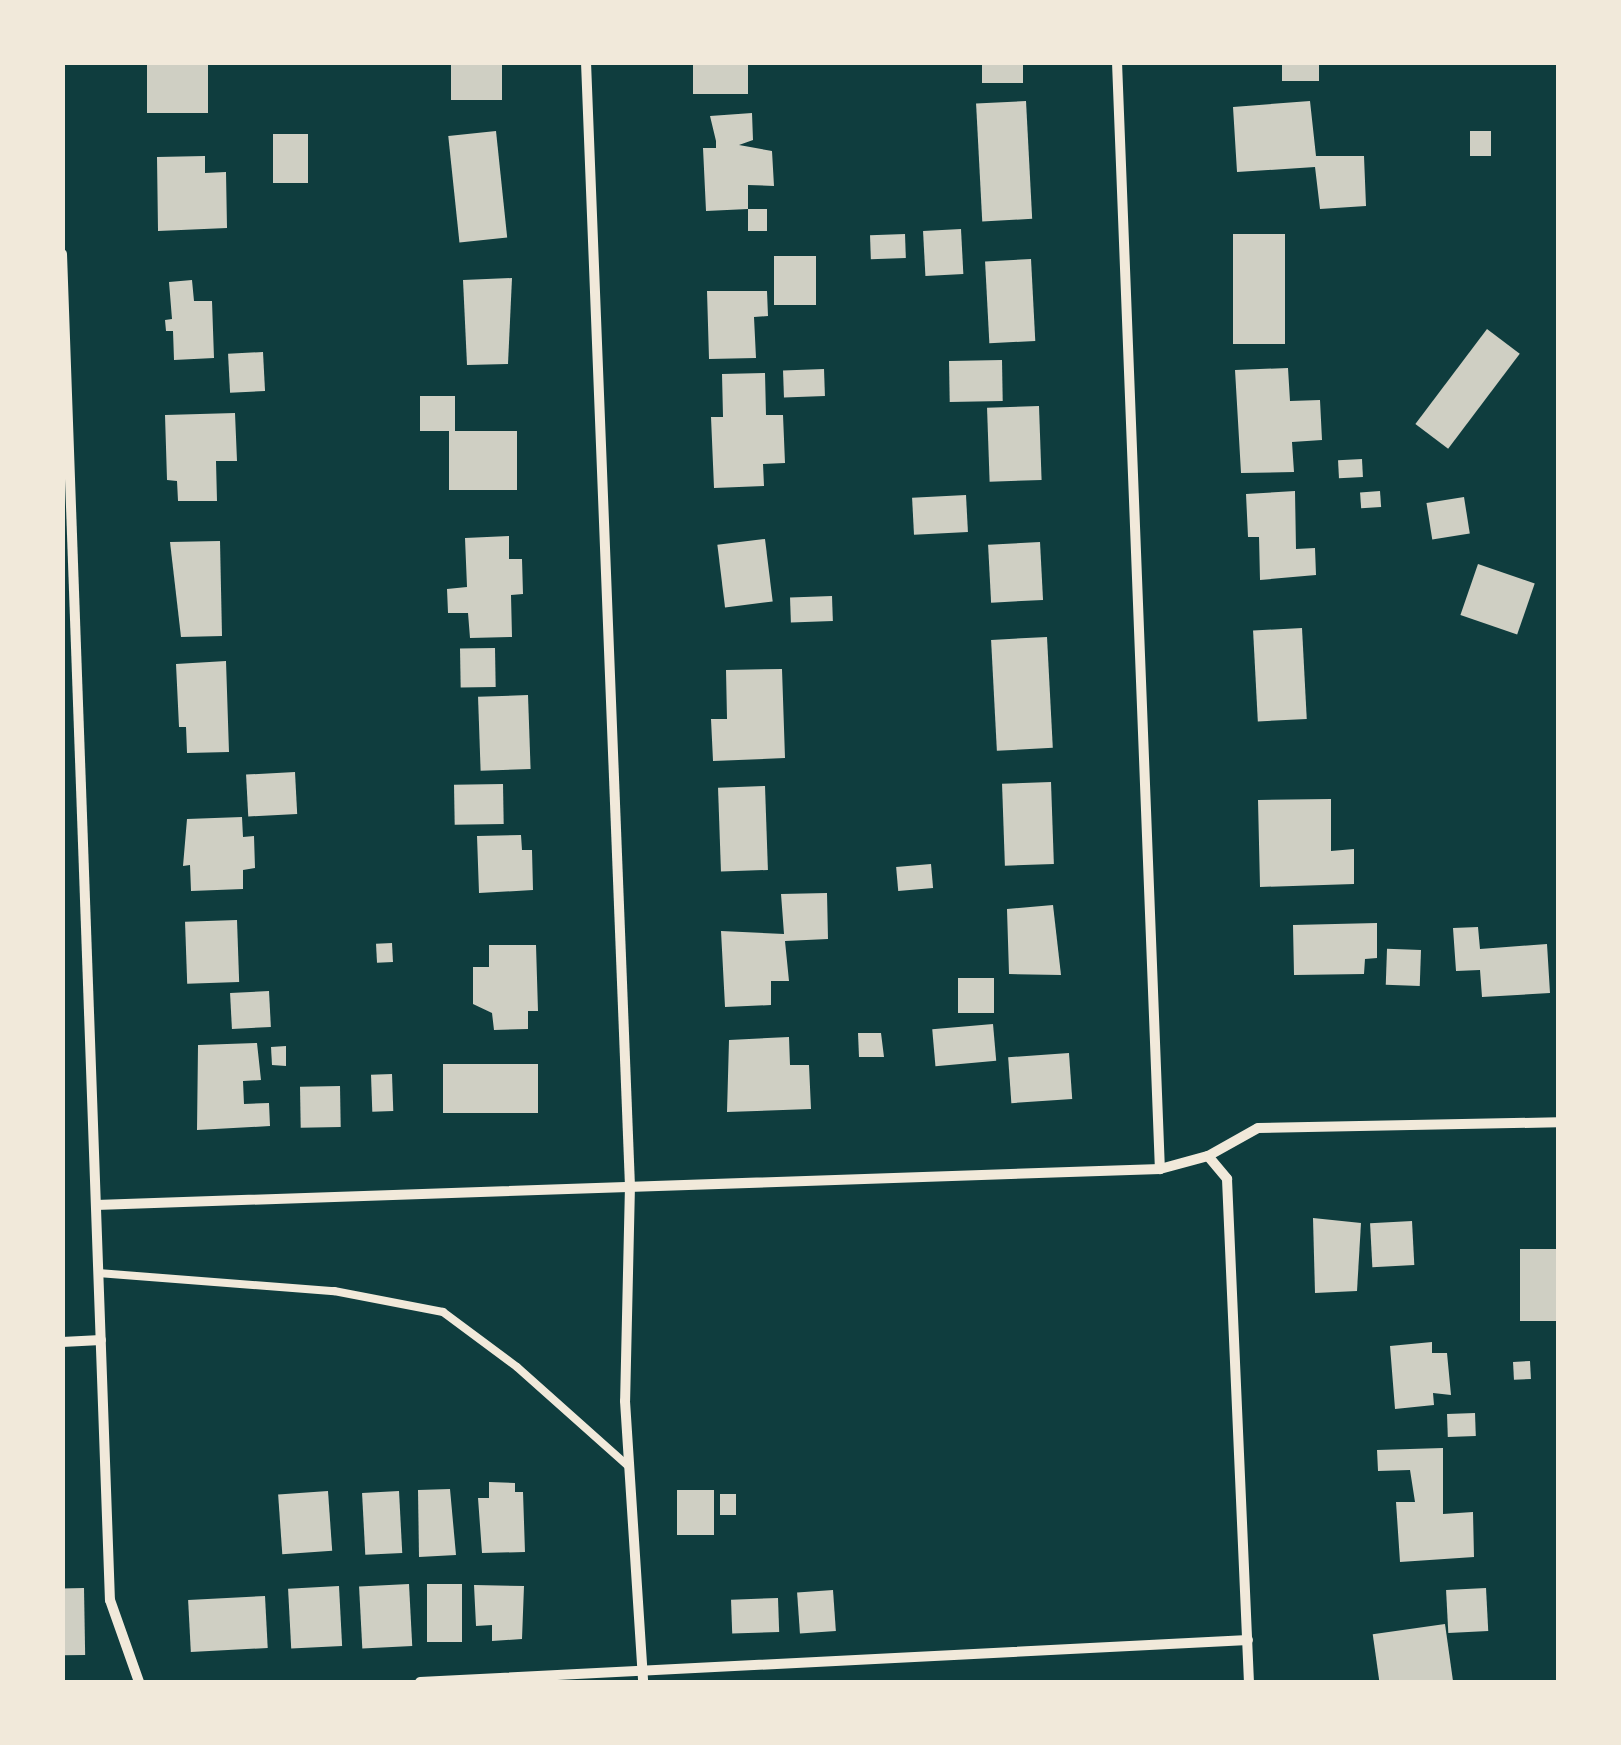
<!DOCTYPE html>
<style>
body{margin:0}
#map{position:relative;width:1621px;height:1745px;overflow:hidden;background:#0f3d3e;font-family:Overpass,sans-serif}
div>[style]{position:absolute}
.building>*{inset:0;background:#cfcfc3;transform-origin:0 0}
.service>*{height:8px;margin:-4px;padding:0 4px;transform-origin:4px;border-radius:4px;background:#f1e9da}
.minor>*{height:10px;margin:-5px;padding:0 5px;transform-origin:5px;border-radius:5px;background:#f1e9da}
span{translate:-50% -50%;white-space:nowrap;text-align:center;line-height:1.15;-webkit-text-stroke:8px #f1e9da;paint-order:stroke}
.frame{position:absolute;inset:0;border:65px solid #f1e9da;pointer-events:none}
</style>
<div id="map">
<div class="building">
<div style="left:147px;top:62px;width:61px;height:51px"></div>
<div style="left:451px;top:62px;width:51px;height:38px"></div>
<div style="left:693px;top:62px;width:55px;height:32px"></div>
<div style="left:982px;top:62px;width:41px;height:21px"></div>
<div style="left:1282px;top:62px;width:37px;height:19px"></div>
<div style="left:1026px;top:101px;width:118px;height:50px;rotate:87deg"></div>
<div style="clip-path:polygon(1310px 101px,1316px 156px,1364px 156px,1366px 206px,1320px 209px,1315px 167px,1237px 172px,1233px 107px)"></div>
<div style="clip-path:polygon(752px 113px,753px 140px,739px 145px,772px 151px,774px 186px,748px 185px,748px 209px,706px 211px,703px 148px,716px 148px,716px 141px,710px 116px)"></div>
<div style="left:496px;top:131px;width:107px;height:48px;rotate:84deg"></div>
<div style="left:1491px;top:131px;width:25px;height:21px;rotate:90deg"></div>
<div style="left:308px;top:134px;width:49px;height:35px;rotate:90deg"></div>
<div style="clip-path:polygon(205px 156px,205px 173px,226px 172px,227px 228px,158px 231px,157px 157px)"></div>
<div style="left:748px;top:209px;width:19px;height:22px"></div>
<div style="left:961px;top:229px;width:45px;height:38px;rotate:87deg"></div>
<div style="left:905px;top:234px;width:24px;height:35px;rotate:88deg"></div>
<div style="left:1233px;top:234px;width:52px;height:110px"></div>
<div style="left:774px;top:256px;width:42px;height:49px"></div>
<div style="left:1031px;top:259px;width:82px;height:46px;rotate:87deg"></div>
<div style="clip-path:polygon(512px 278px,508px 364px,467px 365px,463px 280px)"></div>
<div style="clip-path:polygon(192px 280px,194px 301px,212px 301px,214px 358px,174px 360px,173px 331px,166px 331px,165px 320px,172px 319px,169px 282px)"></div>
<div style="clip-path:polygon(707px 291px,767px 291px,768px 316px,754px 317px,756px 358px,709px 359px)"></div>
<div style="left:1487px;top:329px;width:41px;height:119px;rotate:37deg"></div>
<div style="left:263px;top:352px;width:39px;height:35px;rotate:87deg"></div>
<div style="left:1002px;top:360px;width:41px;height:53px;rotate:89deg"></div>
<div style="clip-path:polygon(1288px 368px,1290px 401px,1320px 400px,1322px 440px,1292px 442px,1294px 472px,1241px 473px,1235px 370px)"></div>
<div style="left:824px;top:369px;width:27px;height:41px;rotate:88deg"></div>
<div style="clip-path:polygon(765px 373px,766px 415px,783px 415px,785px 463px,763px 464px,764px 486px,714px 488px,711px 417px,723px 417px,722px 374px)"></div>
<div style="left:455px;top:396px;width:35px;height:35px;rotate:90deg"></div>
<div style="left:1039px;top:406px;width:74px;height:52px;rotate:88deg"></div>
<div style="clip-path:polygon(235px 413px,237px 461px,216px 461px,217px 501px,178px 501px,177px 481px,167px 480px,165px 415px)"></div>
<div style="left:517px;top:431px;width:59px;height:68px;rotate:90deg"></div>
<div style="left:1362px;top:459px;width:18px;height:24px;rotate:87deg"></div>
<div style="clip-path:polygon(1295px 491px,1296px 549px,1315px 548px,1316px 575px,1260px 580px,1259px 537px,1248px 537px,1246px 494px)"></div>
<div style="left:1380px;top:491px;width:16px;height:20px;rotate:86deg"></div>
<div style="left:966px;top:495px;width:37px;height:54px;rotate:87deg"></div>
<div style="left:1464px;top:497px;width:37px;height:38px;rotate:81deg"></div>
<div style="clip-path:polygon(509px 536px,509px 559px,522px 559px,523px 594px,511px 595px,512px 637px,470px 638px,468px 613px,448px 613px,447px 589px,467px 587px,465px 538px)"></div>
<div style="left:765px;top:539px;width:63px;height:48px;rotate:83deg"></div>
<div style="clip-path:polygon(220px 541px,222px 636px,181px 637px,170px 542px)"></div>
<div style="left:1040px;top:542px;width:58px;height:52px;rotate:87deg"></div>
<div style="left:1478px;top:564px;width:60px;height:54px;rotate:19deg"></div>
<div style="left:832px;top:596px;width:25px;height:42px;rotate:88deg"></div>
<div style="left:1302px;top:628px;width:91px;height:49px;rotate:87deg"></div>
<div style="left:1047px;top:637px;width:111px;height:56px;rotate:87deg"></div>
<div style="left:495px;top:648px;width:39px;height:35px;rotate:89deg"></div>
<div style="clip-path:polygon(226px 661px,229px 752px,187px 753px,186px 727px,179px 727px,176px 664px)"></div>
<div style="clip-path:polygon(782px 669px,785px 758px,713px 761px,711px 719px,727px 719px,726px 670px)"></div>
<div style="left:528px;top:695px;width:74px;height:50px;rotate:88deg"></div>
<div style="left:295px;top:772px;width:42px;height:49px;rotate:87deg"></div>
<div style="left:1051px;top:782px;width:82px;height:49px;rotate:88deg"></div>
<div style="left:503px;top:784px;width:40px;height:49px;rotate:89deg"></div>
<div style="left:765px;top:786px;width:84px;height:47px;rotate:88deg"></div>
<div style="clip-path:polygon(1331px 799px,1331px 851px,1354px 849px,1354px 884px,1260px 887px,1258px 800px)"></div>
<div style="clip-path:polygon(242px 817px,243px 837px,254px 836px,255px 868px,243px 870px,243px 889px,191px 891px,190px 865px,183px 866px,187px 819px)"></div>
<div style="clip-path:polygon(521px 835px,522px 850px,532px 850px,533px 890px,479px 893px,477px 836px)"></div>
<div style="left:931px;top:864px;width:24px;height:35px;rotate:85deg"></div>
<div style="clip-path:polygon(827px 893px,828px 939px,785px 941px,789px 981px,771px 981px,771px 1005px,725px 1007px,721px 931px,784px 934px,781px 894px)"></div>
<div style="clip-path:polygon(1053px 905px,1061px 975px,1009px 974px,1007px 909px)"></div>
<div style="left:237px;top:920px;width:62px;height:52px;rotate:88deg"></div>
<div style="clip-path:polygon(1377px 923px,1377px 958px,1365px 959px,1364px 974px,1294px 975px,1293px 925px)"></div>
<div style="clip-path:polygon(1478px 927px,1480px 949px,1547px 944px,1550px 993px,1482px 997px,1480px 970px,1456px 971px,1453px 928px)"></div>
<div style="left:392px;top:943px;width:19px;height:16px;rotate:87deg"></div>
<div style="clip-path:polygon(489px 945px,536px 945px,538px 1011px,528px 1011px,528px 1029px,494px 1030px,492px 1013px,473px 1004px,473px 967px,489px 967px)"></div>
<div style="left:1421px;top:950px;width:36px;height:34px;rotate:92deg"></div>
<div style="left:958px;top:978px;width:36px;height:35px"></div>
<div style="left:269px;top:991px;width:36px;height:39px;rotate:87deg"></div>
<div style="left:993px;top:1024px;width:37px;height:61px;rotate:85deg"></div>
<div style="clip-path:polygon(858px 1033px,881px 1033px,884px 1057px,859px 1057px)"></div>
<div style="clip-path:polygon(789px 1037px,790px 1065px,809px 1065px,811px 1109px,727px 1112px,729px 1040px)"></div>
<div style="clip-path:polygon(257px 1043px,261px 1080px,243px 1081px,244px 1104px,269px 1103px,270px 1126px,197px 1130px,198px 1045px)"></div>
<div style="clip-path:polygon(286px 1046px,286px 1066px,272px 1065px,271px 1047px)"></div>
<div style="left:1069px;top:1053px;width:46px;height:61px;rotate:86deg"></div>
<div style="left:538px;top:1064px;width:49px;height:95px;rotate:90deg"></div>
<div style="left:392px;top:1074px;width:37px;height:21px;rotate:88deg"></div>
<div style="left:340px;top:1086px;width:41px;height:40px;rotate:89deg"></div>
<div style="clip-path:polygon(1313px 1218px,1361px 1223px,1357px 1291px,1315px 1293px)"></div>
<div style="left:1412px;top:1221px;width:44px;height:42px;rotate:87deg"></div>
<div style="left:1558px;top:1249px;width:72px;height:38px;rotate:90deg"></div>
<div style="clip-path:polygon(1432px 1342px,1432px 1353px,1447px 1353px,1451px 1395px,1433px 1393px,1434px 1405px,1395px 1409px,1390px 1346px)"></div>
<div style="left:1530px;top:1361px;width:18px;height:17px;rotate:87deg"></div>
<div style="left:1475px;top:1413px;width:23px;height:28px;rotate:88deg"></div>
<div style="clip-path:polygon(1443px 1448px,1443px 1514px,1473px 1512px,1474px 1557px,1400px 1562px,1396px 1502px,1415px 1502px,1410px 1470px,1378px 1471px,1377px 1450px)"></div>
<div style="clip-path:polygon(489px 1482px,515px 1483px,515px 1492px,523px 1492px,525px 1552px,482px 1553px,478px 1498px,489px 1498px)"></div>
<div style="clip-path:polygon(450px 1489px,456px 1555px,419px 1557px,418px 1490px)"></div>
<div style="left:677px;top:1490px;width:37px;height:45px"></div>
<div style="left:328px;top:1491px;width:60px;height:50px;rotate:86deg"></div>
<div style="left:399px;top:1491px;width:62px;height:37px;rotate:87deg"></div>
<div style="left:736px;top:1494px;width:21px;height:16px;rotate:90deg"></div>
<div style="left:409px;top:1584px;width:62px;height:50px;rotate:87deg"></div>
<div style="left:427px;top:1584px;width:35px;height:58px"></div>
<div style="clip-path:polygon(474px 1585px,524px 1586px,522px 1639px,492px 1641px,492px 1625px,476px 1626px)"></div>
<div style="left:339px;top:1586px;width:60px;height:51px;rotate:87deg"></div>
<div style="left:84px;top:1588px;width:67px;height:22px;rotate:89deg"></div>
<div style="left:1486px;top:1588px;width:43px;height:40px;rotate:87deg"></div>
<div style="left:833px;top:1590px;width:41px;height:36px;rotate:86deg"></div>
<div style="left:265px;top:1596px;width:52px;height:77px;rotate:87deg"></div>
<div style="left:778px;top:1598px;width:34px;height:47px;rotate:88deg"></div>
<div style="left:1445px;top:1624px;width:59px;height:73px;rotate:82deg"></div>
</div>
<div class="service">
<div style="left:98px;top:1273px;width:237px;rotate:4.4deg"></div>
<div style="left:334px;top:1291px;width:111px;rotate:10.9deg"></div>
<div style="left:443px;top:1312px;width:92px;rotate:36.6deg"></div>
<div style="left:517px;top:1367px;width:149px;rotate:41.7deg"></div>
</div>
<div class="minor">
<div style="left:586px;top:62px;width:1124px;rotate:87.76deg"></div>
<div style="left:630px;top:1185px;width:216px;rotate:91.3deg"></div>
<div style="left:625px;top:1401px;width:282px;rotate:86.3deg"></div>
<div style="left:1117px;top:62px;width:1108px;rotate:87.78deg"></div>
<div style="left:62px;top:254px;width:1347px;rotate:87.96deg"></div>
<div style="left:110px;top:1600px;width:87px;rotate:70.5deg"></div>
<div style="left:1208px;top:1156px;width:30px;rotate:50deg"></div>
<div style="left:1227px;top:1179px;width:503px;rotate:87.5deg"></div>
<div style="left:96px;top:1205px;width:1065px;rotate:-1.94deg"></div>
<div style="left:1160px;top:1169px;width:50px;rotate:-15.2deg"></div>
<div style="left:1208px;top:1156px;width:57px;rotate:-29.2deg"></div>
<div style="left:1258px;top:1128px;width:300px;rotate:-1.1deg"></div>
<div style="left:62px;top:1342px;width:39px;rotate:-3deg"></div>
<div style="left:420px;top:1682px;width:829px;rotate:-2.9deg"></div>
</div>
<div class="frame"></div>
</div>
